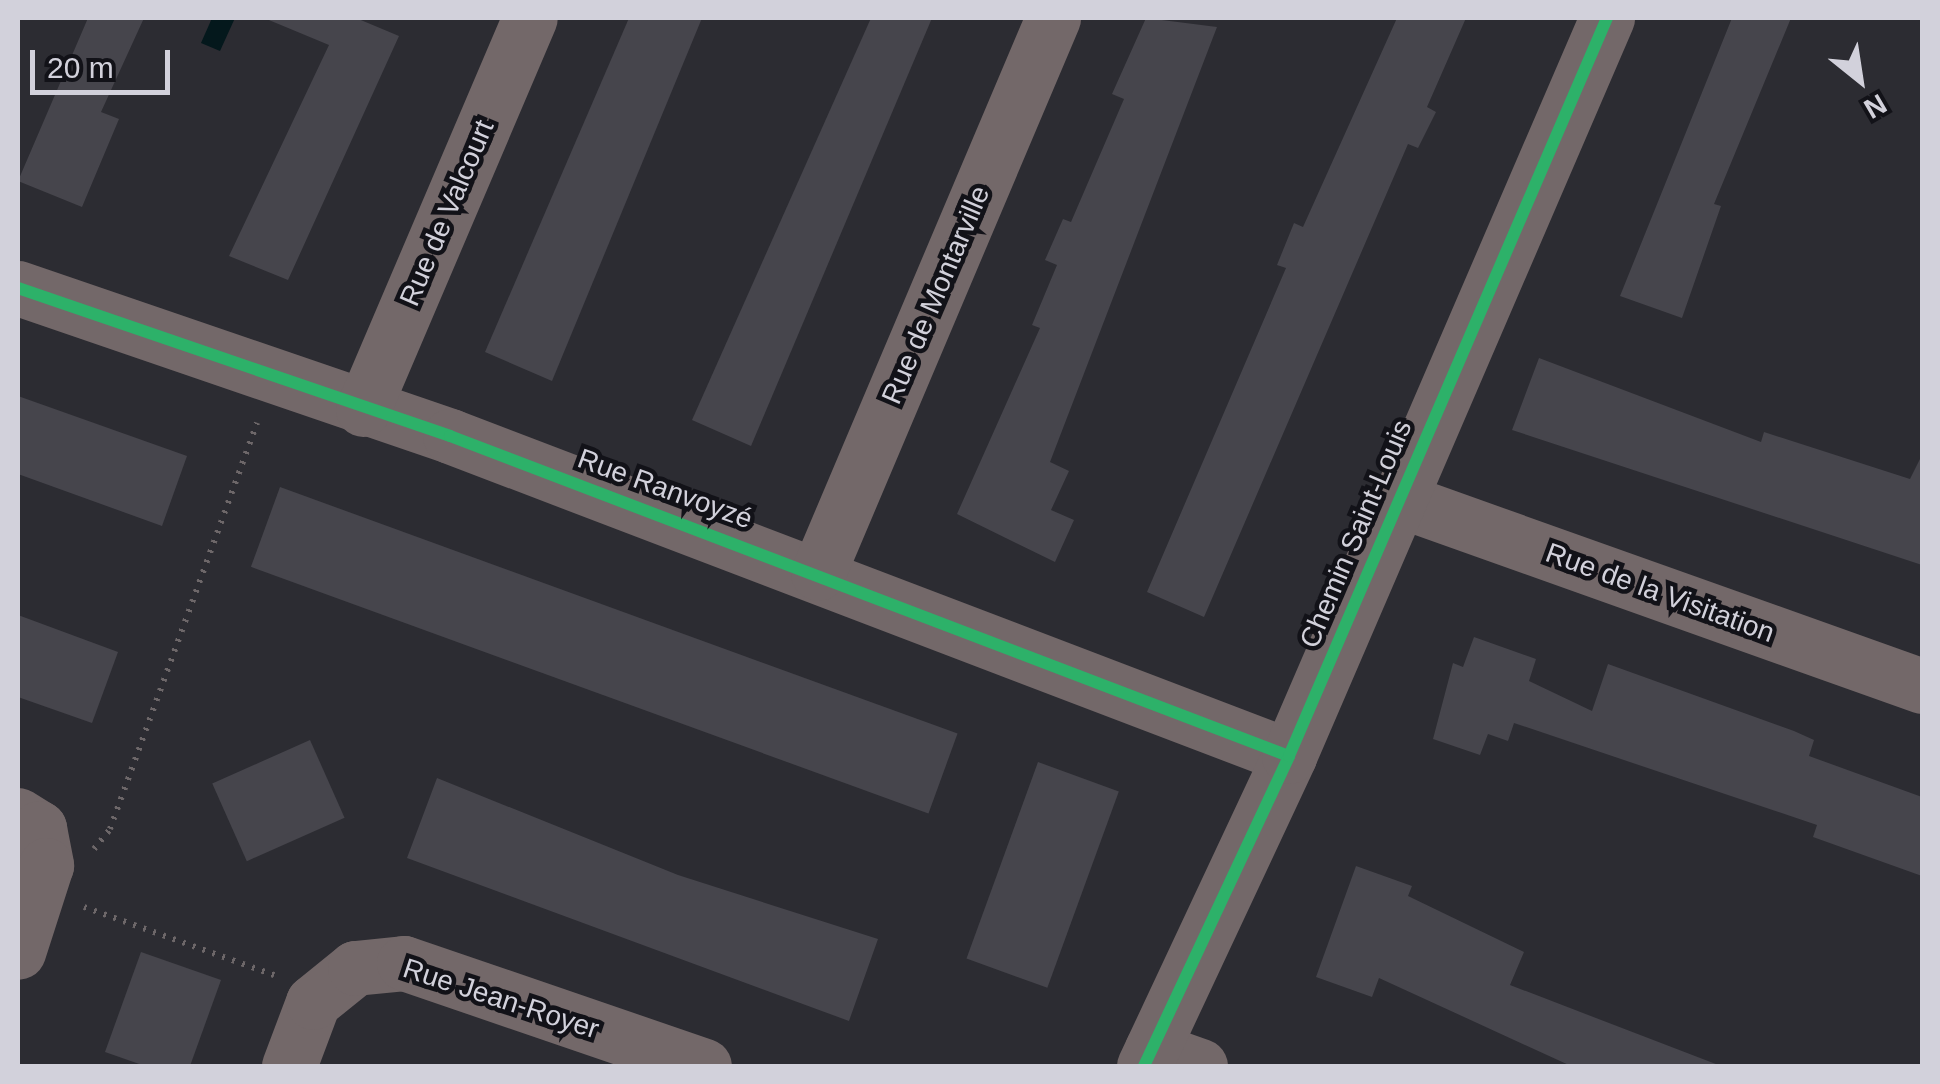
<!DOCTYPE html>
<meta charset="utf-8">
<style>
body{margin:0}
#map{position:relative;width:1940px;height:1084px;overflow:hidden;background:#2c2c32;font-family:Arial,sans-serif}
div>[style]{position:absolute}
.water>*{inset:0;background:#04181c}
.building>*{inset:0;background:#46454c;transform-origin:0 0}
.path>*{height:6px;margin-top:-3px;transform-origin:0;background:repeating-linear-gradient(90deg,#6d6769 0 2.5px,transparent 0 10.5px)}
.minor>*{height:55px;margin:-27.5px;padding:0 27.5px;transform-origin:27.5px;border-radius:27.5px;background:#736869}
.cycleway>*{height:12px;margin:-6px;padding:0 6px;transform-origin:6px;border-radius:6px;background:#2db169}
span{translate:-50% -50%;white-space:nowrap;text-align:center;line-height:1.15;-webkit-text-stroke:9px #121218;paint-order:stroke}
.street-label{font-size:28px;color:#d2d1db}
.frame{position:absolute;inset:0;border:20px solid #d2d1db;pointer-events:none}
.north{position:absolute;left:1810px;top:30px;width:100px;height:100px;-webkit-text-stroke:8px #121218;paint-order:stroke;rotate:150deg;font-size:28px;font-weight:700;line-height:40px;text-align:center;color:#d2d1db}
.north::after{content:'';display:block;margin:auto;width:35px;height:45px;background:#d2d1db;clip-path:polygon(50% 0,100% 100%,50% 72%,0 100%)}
.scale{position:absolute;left:30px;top:50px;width:140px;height:45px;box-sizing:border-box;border:5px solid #d2d1db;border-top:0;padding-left:12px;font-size:30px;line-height:35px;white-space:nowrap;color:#d2d1db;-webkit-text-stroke:8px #121218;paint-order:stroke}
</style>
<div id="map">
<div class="water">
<div style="clip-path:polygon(212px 18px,235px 18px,220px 51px,201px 43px)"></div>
</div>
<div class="building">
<div style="clip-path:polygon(88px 18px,144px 18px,101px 112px,119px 119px,82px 207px,18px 181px)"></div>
<div style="clip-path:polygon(264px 18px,356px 18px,399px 36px,288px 280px,229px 256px,329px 45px)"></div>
<div style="clip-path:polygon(629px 18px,702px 18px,552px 381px,485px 352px)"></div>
<div style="clip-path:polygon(871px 18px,932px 18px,751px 446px,692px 420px)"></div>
<div style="clip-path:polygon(1146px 18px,1217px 27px,1050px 462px,1069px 471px,1051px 510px,1074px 520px,1055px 562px,957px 514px,1040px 328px,1032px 325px,1057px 265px,1045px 260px,1063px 219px,1071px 222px,1124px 99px,1112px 94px)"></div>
<div style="clip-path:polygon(1397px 18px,1466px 18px,1427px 107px,1436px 112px,1418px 148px,1408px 144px,1204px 617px,1147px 592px,1286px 268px,1277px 265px,1294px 223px,1303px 227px)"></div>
<div style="clip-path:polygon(1732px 18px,1791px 18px,1714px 204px,1721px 206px,1682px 318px,1620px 296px)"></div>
<div style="clip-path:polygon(1539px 358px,1761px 442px,1764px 432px,1910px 479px,1922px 455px,1922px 565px,1512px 430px)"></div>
<div style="clip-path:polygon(18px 396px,187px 456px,162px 526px,18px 474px)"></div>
<div style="left:280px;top:487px;width:721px;height:85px;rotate:20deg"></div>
<div style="clip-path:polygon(18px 615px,118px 652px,92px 723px,18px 697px)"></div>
<div style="clip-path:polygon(1474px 637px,1536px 659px,1529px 681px,1592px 711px,1608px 664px,1794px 731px,1814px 740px,1809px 756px,1922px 797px,1922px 876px,1813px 837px,1817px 825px,1514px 723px,1508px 741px,1488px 734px,1480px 755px,1433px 739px,1453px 663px,1463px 667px)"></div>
<div style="left:310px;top:740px;width:85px;height:107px;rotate:66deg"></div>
<div style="left:1038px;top:762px;width:86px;height:209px;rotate:20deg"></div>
<div style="clip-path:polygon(437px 778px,678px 875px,878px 939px,849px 1021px,407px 858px)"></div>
<div style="clip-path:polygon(1356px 866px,1412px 886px,1408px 896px,1524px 952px,1510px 985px,1721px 1066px,1571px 1066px,1379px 978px,1372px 997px,1316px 977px)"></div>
<div style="clip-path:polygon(141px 952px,221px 980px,190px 1066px,145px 1066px,105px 1052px)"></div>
</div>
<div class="path">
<div style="left:94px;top:849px;width:26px;rotate:-51deg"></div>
<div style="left:110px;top:829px;width:432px;rotate:-70.1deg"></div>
<div style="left:84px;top:907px;width:202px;rotate:19.7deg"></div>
</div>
<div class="minor">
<div style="left:18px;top:288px;width:457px;rotate:18.9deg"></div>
<div style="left:450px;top:436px;width:898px;rotate:20.88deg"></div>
<div style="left:363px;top:409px;width:425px;rotate:-66.9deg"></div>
<div style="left:1397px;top:499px;width:557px;rotate:19.61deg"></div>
<div style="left:818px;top:573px;width:603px;rotate:-67.05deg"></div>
<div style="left:18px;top:815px;width:25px;rotate:32deg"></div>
<div style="left:39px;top:828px;width:38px;rotate:79deg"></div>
<div style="left:46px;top:865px;width:91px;rotate:107.8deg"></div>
<div style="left:1152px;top:1049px;width:51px;rotate:19.5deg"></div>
<div style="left:289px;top:1066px;width:68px;rotate:-69.4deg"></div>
<div style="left:313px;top:1002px;width:54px;rotate:-39deg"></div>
<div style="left:355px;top:968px;width:49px;rotate:-5.8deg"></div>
<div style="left:404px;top:963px;width:317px;rotate:18.9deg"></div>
<div style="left:1144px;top:1066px;width:342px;rotate:-64.9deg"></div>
<div style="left:1289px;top:756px;width:804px;rotate:-66.69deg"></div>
</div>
<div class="cycleway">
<div style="left:18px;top:288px;width:457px;rotate:18.9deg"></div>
<div style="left:450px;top:436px;width:898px;rotate:20.88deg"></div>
<div style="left:1144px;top:1066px;width:342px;rotate:-64.9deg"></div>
<div style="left:1289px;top:756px;width:804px;rotate:-66.69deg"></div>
</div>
<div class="street-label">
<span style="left:447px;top:213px;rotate:-67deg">Rue de Valcourt</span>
<span style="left:936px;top:295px;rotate:-67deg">Rue de Montarville</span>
<span style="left:665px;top:489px;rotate:20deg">Rue Ranvoyzé</span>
<span style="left:1356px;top:534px;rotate:-67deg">Chemin Saint-Louis</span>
<span style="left:1660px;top:593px;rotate:20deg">Rue de la Visitation</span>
<span style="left:501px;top:999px;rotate:18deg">Rue Jean-Royer</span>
</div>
<div class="frame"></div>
<div class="north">N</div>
<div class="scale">20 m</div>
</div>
